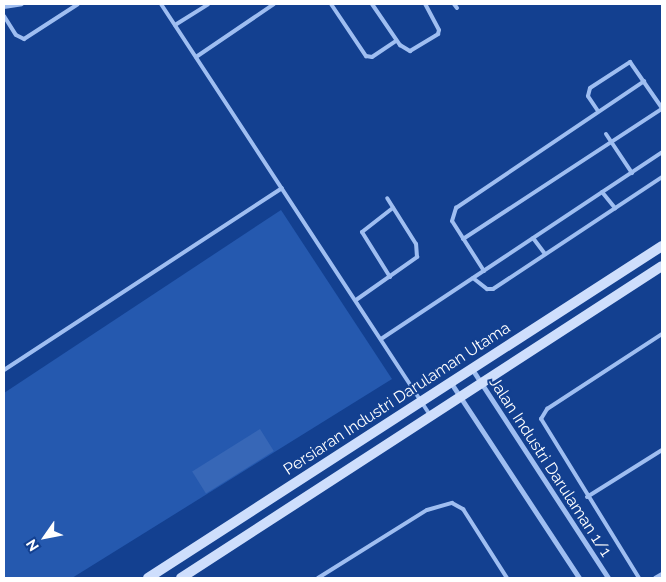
<!DOCTYPE html>
<style>
body{margin:0}
#map{position:relative;width:666px;height:582px;overflow:hidden;background:#134090;font-family:Raleway,sans-serif}
div>[style]{position:absolute}
.green>*{inset:0;background:#2559af}
.building>*{inset:0;background:#3767b7;transform-origin:0 0}
.lane>*{height:4px;margin:-2px;padding:0 2px;transform-origin:2px;border-radius:2px;background:#9fbef1}
.street>*{height:5px;margin:-2.5px;padding:0 2.5px;transform-origin:2.5px;border-radius:2.5px;background:#9fbef1}
.secondary>*{height:10px;margin:-5px;padding:0 5px;transform-origin:5px;border-radius:5px;background:#cedefc}
span{translate:-50% -50%;white-space:nowrap;text-align:center;line-height:1.15;-webkit-text-stroke:4px #134090;paint-order:stroke}
.street-label{font-size:16px;color:#fff}
.frame{position:absolute;inset:0;border:5px solid #fff;pointer-events:none}
.north{position:absolute;left:20px;top:512px;width:50px;height:50px;-webkit-text-stroke:4px #134090;paint-order:stroke;rotate:237deg;font-size:14px;font-weight:700;line-height:20px;text-align:center;color:#fff}
.north::after{content:'';display:block;margin:auto;width:18px;height:22px;background:#fff;clip-path:polygon(50% 0,100% 100%,50% 72%,0 100%)}
</style>
<div id="map">
<div class="green">
<div style="clip-path:polygon(281px 210px,392px 379px,72px 578px,4px 578px,4px 393px)"></div>
</div>
<div class="building">
<div style="left:260px;top:429px;width:26px;height:80px;rotate:58deg"></div>
</div>
<div class="lane">
<div style="left:161px;top:4px;width:493px;rotate:56.8deg"></div>
<div style="left:331px;top:4px;width:63px;rotate:56.1deg"></div>
<div style="left:366px;top:56px;width:6px;rotate:9deg"></div>
<div style="left:372px;top:57px;width:29px;rotate:-34deg"></div>
<div style="left:372px;top:4px;width:50px;rotate:55.7deg"></div>
<div style="left:400px;top:45px;width:12px;rotate:31deg"></div>
<div style="left:410px;top:51px;width:33px;rotate:-31deg"></div>
<div style="left:438px;top:34px;width:4px;rotate:-76deg"></div>
<div style="left:439px;top:30px;width:30px;rotate:-118deg"></div>
<div style="left:454px;top:4px;width:5px;rotate:53deg"></div>
<div style="left:4px;top:7px;width:18px;rotate:-9deg"></div>
<div style="left:4px;top:16px;width:22px;rotate:58deg"></div>
<div style="left:16px;top:35px;width:9px;rotate:27deg"></div>
<div style="left:24px;top:39px;width:64px;rotate:-32.9deg"></div>
<div style="left:175px;top:25px;width:39px;rotate:-32deg"></div>
<div style="left:196px;top:57px;width:94px;rotate:-34.2deg"></div>
<div style="left:598px;top:111px;width:18px;rotate:-124deg"></div>
<div style="left:588px;top:96px;width:8px;rotate:-76deg"></div>
<div style="left:590px;top:88px;width:48px;rotate:-33deg"></div>
<div style="left:630px;top:62px;width:56px;rotate:55.2deg"></div>
<div style="left:606px;top:134px;width:47px;rotate:56.3deg"></div>
<div style="left:602px;top:192px;width:21px;rotate:51deg"></div>
<div style="left:533px;top:238px;width:20px;rotate:53deg"></div>
<div style="left:463px;top:239px;width:238px;rotate:-33.2deg"></div>
<div style="left:484px;top:271px;width:59px;rotate:-122.6deg"></div>
<div style="left:452px;top:221px;width:14px;rotate:-73deg"></div>
<div style="left:456px;top:208px;width:227px;rotate:-34deg"></div>
<div style="left:390px;top:277px;width:53px;rotate:-121.9deg"></div>
<div style="left:362px;top:232px;width:39px;rotate:-38deg"></div>
<div style="left:473px;top:278px;width:18px;rotate:38deg"></div>
<div style="left:487px;top:289px;width:6px"></div>
<div style="left:493px;top:289px;width:203px;rotate:-33.5deg"></div>
<div style="left:356px;top:300px;width:75px;rotate:-35.2deg"></div>
<div style="left:417px;top:257px;width:13px;rotate:-94deg"></div>
<div style="left:416px;top:244px;width:54px;rotate:-122.2deg"></div>
<div style="left:381px;top:339px;width:338px;rotate:-33.6deg"></div>
<div style="left:4px;top:370px;width:332px;rotate:-33.2deg"></div>
<div style="left:587px;top:497px;width:89px;rotate:-32.1deg"></div>
<div style="left:318px;top:578px;width:128px;rotate:-32deg"></div>
<div style="left:427px;top:510px;width:26px;rotate:-16deg"></div>
<div style="left:452px;top:503px;width:13px;rotate:29deg"></div>
<div style="left:463px;top:509px;width:82px;rotate:57.5deg"></div>
<div style="left:639px;top:578px;width:187px;rotate:-121.6deg"></div>
<div style="left:541px;top:419px;width:12px;rotate:-59deg"></div>
<div style="left:547px;top:409px;width:137px;rotate:-33.1deg"></div>
<div style="left:655px;top:578px;width:8px;rotate:-30deg"></div>
</div>
<div class="street">
<div style="left:472px;top:369px;width:249px;rotate:56.9deg"></div>
<div style="left:451px;top:383px;width:233px;rotate:56.7deg"></div>
</div>
<div class="secondary">
<div style="left:148px;top:578px;width:612px;rotate:-32.86deg"></div>
<div style="left:181px;top:578px;width:573px;rotate:-32.97deg"></div>
</div>
<div class="street-label">
<span style="left:397px;top:399px;rotate:-33deg">Persiaran Industri Darulaman Utama</span>
<span style="left:550px;top:467px;rotate:57deg">Jalan Industri Darulaman 1/1</span>
</div>
<div class="frame"></div>
<div class="north">N</div>
</div>
